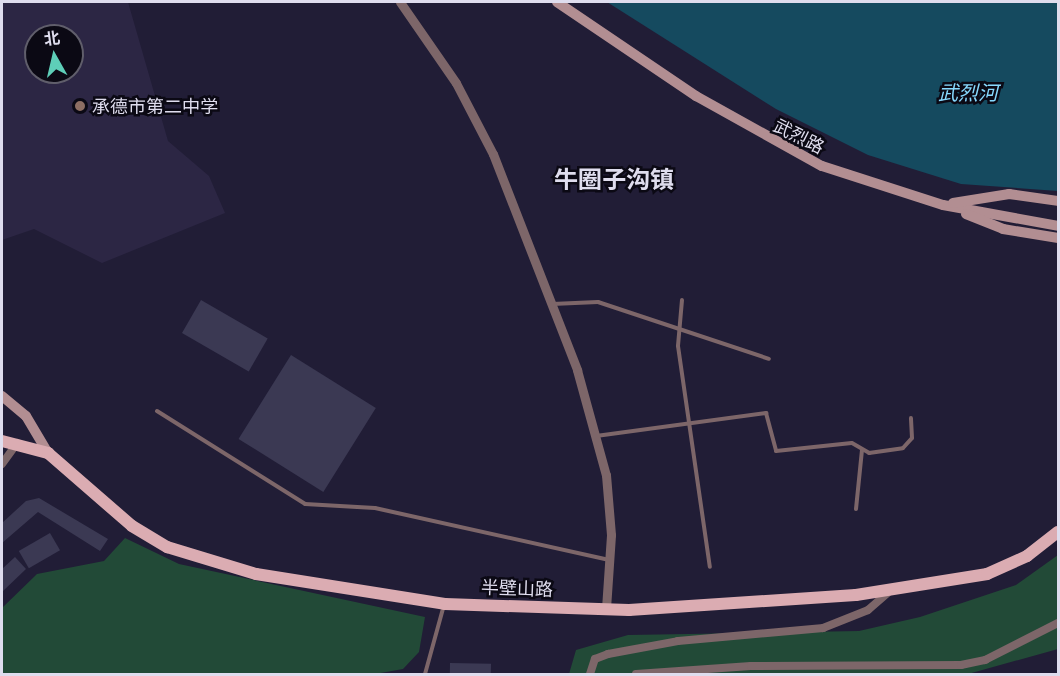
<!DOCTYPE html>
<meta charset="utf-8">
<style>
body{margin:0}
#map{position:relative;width:1060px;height:676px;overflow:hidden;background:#211d36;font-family:"Noto Sans","Noto Sans SC",sans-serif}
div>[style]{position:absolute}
.built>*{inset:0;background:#2c2644}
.green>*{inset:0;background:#224a37}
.water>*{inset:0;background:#154a5f}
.building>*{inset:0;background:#3b3953;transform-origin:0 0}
.service>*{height:4px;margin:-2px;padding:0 2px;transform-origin:2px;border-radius:2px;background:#7d6669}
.minor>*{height:8px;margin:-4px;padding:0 4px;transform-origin:4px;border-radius:4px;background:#7d6669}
.tertiary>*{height:9px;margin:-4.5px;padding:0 4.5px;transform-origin:4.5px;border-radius:4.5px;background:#7d6669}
.secondary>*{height:10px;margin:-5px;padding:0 5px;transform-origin:5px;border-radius:5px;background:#b28e92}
.primary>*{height:12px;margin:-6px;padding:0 6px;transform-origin:6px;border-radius:6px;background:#dbacb2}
.dots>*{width:16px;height:16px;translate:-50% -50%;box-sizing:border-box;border:3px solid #0b0914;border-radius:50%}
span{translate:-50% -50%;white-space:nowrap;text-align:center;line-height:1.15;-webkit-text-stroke:5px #0b0914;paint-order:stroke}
.poi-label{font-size:18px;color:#dfddee}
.left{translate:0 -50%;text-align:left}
.street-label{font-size:18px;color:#dfddee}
.water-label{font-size:20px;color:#87d9fe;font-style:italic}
.district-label{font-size:24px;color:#dfddee;font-weight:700}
.frame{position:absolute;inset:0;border:3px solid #dfddee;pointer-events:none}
.north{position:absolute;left:24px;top:24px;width:60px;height:60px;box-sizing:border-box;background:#0b0914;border:2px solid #605e6b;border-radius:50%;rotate:352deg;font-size:16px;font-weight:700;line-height:24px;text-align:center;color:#dfddee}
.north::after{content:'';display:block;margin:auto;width:21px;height:27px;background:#5eceb8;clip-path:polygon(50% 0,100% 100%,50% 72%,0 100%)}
</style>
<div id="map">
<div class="built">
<div style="clip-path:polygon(evenodd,2px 2px,128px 2px,168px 141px,209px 176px,225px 213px,102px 263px,34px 229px,2px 240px,2px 2px,36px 36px,72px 36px,72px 72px,36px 72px,36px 36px)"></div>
</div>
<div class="green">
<div style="clip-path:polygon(125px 538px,179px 564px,425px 617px,419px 652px,403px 669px,375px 674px,2px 674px,2px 608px,37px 574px,104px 561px)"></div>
<div style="clip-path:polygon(1058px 555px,1058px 649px,968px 674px,569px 674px,576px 650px,628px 635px,859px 631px,920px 617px,1016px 585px)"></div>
</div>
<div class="water">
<div style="clip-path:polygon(607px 2px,1058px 2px,1058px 191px,961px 184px,868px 155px,776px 109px)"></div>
</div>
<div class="building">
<div style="left:201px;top:300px;width:77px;height:38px;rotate:30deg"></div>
<div style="left:291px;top:355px;width:100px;height:99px;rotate:32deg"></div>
<div style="clip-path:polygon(39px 498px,108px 539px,100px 551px,38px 512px,2px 543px,2px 523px,26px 501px)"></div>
<div style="left:50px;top:533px;width:20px;height:36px;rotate:60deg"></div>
<div style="clip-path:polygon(15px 557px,26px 569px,2px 592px,2px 569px)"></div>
<div style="left:450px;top:663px;width:41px;height:11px;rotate:1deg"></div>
</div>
<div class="service">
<div style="left:682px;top:300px;width:46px;rotate:95deg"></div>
<div style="left:678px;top:346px;width:223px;rotate:81.8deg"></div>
<div style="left:552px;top:304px;width:46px;rotate:-2.5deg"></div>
<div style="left:598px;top:302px;width:180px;rotate:18.4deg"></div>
<div style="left:157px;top:411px;width:175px;rotate:32.1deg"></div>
<div style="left:305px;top:504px;width:70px;rotate:3.3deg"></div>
<div style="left:375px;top:508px;width:240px;rotate:12.5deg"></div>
<div style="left:596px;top:436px;width:172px;rotate:-7.7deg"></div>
<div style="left:766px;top:413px;width:39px;rotate:75deg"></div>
<div style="left:776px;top:451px;width:76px;rotate:-6deg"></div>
<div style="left:852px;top:443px;width:20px;rotate:30deg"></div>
<div style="left:869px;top:453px;width:34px;rotate:-8deg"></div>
<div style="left:903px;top:448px;width:13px;rotate:-48deg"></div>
<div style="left:912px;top:438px;width:20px;rotate:-93deg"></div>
<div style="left:856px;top:509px;width:59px;rotate:-84.2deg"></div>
<div style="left:425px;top:674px;width:72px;rotate:-74.6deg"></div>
</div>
<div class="minor">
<div style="left:2px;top:464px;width:26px;rotate:-54deg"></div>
<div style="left:590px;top:674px;width:16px;rotate:-72deg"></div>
<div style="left:595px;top:659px;width:14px;rotate:-21deg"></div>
<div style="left:608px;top:654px;width:71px;rotate:-10.5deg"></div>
<div style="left:678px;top:641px;width:146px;rotate:-5.1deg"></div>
<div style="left:823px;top:628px;width:48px;rotate:-21.8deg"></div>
<div style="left:868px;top:610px;width:29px;rotate:-41deg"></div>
<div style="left:636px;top:674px;width:115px;rotate:-4deg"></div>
<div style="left:751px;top:666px;width:210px;rotate:-0.3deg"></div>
<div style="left:961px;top:665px;width:25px;rotate:-12deg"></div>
<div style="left:985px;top:660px;width:82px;rotate:-26.9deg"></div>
</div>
<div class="tertiary">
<div style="left:400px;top:2px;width:98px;rotate:55.3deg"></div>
<div style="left:456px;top:83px;width:80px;rotate:62.5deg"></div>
<div style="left:493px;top:154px;width:232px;rotate:68.7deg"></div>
<div style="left:577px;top:370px;width:109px;rotate:74.6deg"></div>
<div style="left:606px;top:475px;width:60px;rotate:85.2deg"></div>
<div style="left:611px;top:535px;width:74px;rotate:93.9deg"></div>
</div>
<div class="secondary">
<div style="left:557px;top:2px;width:168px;rotate:34.1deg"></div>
<div style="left:696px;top:96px;width:144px;rotate:29.1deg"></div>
<div style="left:822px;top:166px;width:127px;rotate:17.9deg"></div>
<div style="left:943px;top:205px;width:117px;rotate:10.3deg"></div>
<div style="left:953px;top:203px;width:57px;rotate:-9.1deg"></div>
<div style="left:1009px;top:194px;width:49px;rotate:8.1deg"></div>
<div style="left:966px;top:214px;width:40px;rotate:22deg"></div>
<div style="left:1003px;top:229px;width:56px;rotate:9.3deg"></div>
<div style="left:2px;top:396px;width:31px;rotate:40deg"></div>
<div style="left:26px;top:416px;width:43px;rotate:59.3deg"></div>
</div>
<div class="primary">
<div style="left:2px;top:441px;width:48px;rotate:14.6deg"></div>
<div style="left:48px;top:453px;width:111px;rotate:41deg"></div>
<div style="left:132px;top:526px;width:41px;rotate:31deg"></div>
<div style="left:167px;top:547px;width:93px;rotate:16.9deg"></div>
<div style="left:256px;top:574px;width:191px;rotate:9deg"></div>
<div style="left:445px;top:604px;width:184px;rotate:1.9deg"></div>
<div style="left:629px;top:610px;width:227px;rotate:-3.8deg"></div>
<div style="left:856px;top:595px;width:133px;rotate:-9.1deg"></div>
<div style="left:987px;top:574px;width:44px;rotate:-24.2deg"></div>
<div style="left:1027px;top:556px;width:39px;rotate:-38deg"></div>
</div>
<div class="dots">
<div style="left:80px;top:106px;background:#8d6e63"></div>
</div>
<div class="poi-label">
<span class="left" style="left:92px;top:106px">承德市第二中学</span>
</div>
<div class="street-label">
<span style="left:799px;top:136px;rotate:27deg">武烈路</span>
<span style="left:517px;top:588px;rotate:2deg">半壁山路</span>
</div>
<div class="water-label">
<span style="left:968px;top:92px">武烈河</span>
</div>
<div class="district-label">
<span style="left:614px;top:179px">牛圈子沟镇</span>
</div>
<div class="frame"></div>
<div class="north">北</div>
</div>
